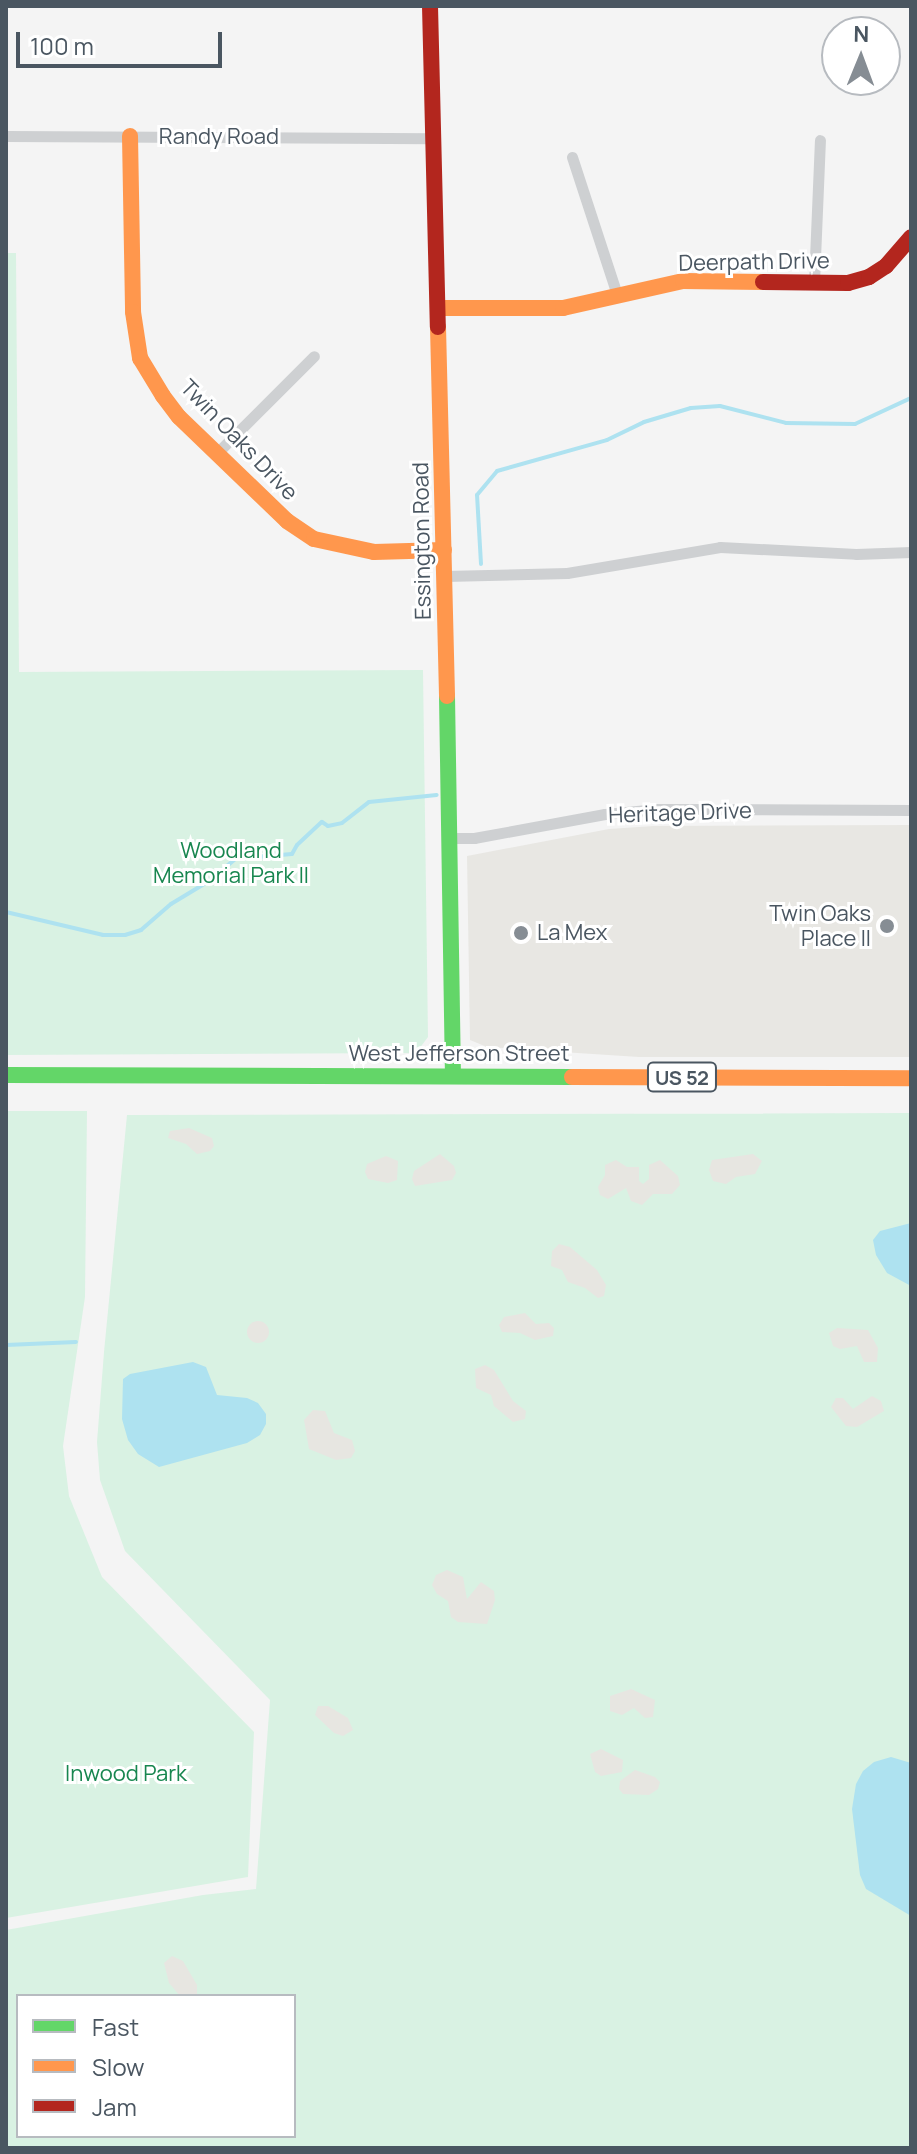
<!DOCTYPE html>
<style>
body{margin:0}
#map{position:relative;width:917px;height:2154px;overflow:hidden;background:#f4f4f4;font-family:Manrope,sans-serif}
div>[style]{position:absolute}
.commercial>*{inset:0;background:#e8e7e3}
.green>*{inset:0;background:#d9f2e3}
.sand>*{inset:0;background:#e7e6e1}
.round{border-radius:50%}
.water>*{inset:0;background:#aee2f0}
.stream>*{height:4px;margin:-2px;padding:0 2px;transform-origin:2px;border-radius:2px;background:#aee2f0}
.street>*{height:11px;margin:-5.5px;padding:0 5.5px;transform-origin:5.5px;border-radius:5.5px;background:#ced0d2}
.fast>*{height:16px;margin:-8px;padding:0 8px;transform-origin:8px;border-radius:8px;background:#63d668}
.slow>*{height:16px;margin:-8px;padding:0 8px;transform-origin:8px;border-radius:8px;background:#ff974d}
.jam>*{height:16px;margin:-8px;padding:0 8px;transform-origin:8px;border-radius:8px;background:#b3261e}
.dots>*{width:22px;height:22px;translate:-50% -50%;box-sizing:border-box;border:4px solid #fff;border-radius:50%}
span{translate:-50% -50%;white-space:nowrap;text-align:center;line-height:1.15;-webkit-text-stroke:6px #fff;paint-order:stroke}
.shield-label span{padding:2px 6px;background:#fff;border:2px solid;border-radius:6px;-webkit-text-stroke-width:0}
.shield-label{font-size:20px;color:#4a5661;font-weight:700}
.street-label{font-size:22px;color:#4a5661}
.park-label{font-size:22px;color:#17864f}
.poi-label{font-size:22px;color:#4a5661}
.right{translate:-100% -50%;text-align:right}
.left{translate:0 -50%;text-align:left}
.frame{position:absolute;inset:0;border:8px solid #4a5661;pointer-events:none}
.legend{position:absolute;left:16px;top:1994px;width:280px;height:144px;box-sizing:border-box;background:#fff;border:2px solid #b7bbc0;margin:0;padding:10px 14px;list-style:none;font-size:24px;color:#4a5661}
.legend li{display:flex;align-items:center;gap:16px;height:40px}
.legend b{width:40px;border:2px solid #b7bbc0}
.north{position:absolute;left:821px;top:16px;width:80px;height:80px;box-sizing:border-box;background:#fff;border:2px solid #b7bbc0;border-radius:50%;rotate:1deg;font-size:22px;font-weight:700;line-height:32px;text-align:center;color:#4a5661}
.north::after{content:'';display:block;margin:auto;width:28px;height:36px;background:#868d94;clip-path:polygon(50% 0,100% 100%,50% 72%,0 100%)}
.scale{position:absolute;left:16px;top:32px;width:206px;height:36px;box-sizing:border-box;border:4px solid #4a5661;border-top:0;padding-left:10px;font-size:24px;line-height:28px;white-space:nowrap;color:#4a5661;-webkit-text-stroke:6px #fff;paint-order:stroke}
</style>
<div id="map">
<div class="commercial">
<div style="clip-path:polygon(911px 825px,911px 1057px,639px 1057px,487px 1047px,470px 1040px,467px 856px,609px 829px,654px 826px)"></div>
</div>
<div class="green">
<div style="clip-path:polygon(6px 253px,16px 253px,19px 672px,423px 670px,428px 1037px,416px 1053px,6px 1055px)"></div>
<div style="clip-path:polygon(6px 1111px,87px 1111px,85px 1297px,63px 1446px,69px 1496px,102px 1577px,254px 1732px,248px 1877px,6px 1918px)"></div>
<div style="clip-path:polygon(evenodd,911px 1113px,911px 2148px,6px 2148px,6px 1930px,203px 1895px,256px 1889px,270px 1700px,125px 1551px,100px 1480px,97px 1442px,104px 1352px,127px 1115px,911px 1113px,18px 1996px,294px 1996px,294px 2136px,18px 2136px,18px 1996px)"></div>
</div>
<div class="sand">
<div style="clip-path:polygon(189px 1128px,212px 1138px,214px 1146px,210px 1151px,197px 1154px,186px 1144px,168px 1138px,170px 1131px)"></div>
<div style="clip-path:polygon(440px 1154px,454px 1166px,456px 1173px,452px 1180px,415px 1186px,412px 1179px,414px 1171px)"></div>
<div style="clip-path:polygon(753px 1154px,762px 1161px,755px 1174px,736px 1177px,726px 1184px,713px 1181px,709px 1170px,712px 1160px)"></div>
<div style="clip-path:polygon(386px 1156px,398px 1161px,397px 1180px,388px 1183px,368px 1179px,365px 1172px,367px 1164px)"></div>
<div style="clip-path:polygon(616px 1160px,627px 1167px,639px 1167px,639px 1181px,643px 1184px,649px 1179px,649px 1165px,660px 1160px,678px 1176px,680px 1185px,672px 1194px,653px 1194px,642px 1205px,631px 1201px,626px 1188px,608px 1199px,600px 1195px,598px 1187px,605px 1175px,605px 1165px)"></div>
<div style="clip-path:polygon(559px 1244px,570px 1247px,597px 1270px,606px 1285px,604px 1296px,598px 1298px,585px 1288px,568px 1282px,562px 1270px,551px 1266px,552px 1251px)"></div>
<div style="clip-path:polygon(525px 1313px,536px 1324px,549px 1323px,554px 1328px,553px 1336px,535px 1340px,520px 1333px,502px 1332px,499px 1325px,504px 1317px)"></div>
<div class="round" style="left:247px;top:1321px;width:22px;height:22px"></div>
<div style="clip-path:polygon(837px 1328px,868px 1330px,878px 1348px,877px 1362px,864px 1362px,857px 1346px,840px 1349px,833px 1346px,829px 1333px)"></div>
<div style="clip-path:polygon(485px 1365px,494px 1370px,513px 1401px,526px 1411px,525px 1419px,513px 1422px,494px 1406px,491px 1395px,476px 1388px,475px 1369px)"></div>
<div style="clip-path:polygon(872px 1396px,881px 1401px,884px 1411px,857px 1427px,846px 1426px,831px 1407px,836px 1398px,843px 1398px,853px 1409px)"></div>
<div style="clip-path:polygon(313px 1410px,325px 1411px,334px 1433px,352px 1440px,355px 1451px,351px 1458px,336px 1460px,309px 1449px,304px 1420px)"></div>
<div style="clip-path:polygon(447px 1570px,463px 1577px,467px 1599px,481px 1582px,494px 1591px,495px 1600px,487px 1624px,458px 1622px,451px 1617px,448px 1601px,437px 1594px,432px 1585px,436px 1575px)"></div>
<div style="clip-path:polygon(631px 1689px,655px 1700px,653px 1717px,645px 1718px,634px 1708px,622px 1715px,610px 1711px,610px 1696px)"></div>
<div style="clip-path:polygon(318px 1706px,328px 1706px,348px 1718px,353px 1730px,343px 1736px,334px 1733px,315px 1715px)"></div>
<div style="clip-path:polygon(601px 1749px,623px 1760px,622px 1772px,601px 1776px,595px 1772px,590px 1754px)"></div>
<div style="clip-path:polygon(635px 1770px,655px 1777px,660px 1782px,658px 1789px,649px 1795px,623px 1794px,619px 1789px,620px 1781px)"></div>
<div style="clip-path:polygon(172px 1956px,183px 1961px,197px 1985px,197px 1996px,180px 1996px,169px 1983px,164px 1963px)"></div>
</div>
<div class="water">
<div style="clip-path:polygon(911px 1223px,911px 1286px,887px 1273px,876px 1255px,873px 1240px,880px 1231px)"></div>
<div style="clip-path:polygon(193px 1362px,206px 1367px,217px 1395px,247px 1398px,258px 1403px,266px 1414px,266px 1424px,260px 1435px,247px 1443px,159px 1467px,138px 1454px,128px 1440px,122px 1419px,123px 1379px,130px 1374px)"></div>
<div style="clip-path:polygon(891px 1757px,911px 1763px,911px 1916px,866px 1889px,860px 1875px,852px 1809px,856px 1784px,863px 1771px,874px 1762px)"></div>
</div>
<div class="stream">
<div style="left:481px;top:564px;width:69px;rotate:-93.3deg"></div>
<div style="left:477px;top:495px;width:31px;rotate:-50deg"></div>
<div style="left:497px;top:471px;width:114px;rotate:-15.7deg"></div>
<div style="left:607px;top:440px;width:41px;rotate:-25.9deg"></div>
<div style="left:644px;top:422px;width:49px;rotate:-16.6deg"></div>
<div style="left:691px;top:408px;width:29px;rotate:-4deg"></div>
<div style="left:720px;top:406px;width:68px;rotate:14.4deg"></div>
<div style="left:786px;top:423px;width:69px;rotate:0.8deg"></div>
<div style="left:855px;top:424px;width:62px;rotate:-24.9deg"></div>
<div style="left:6px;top:912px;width:100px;rotate:13.3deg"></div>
<div style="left:103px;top:935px;width:22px"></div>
<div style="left:125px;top:935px;width:17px;rotate:-17deg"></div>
<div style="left:141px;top:930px;width:40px;rotate:-41deg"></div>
<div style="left:171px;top:904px;width:44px;rotate:-31.2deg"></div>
<div style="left:209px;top:881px;width:34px;rotate:-40deg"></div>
<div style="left:235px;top:859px;width:57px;rotate:-5deg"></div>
<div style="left:292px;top:854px;width:10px;rotate:-61deg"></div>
<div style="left:297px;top:845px;width:34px;rotate:-43deg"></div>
<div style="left:322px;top:822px;width:7px;rotate:34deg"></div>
<div style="left:328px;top:826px;width:14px;rotate:-12deg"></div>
<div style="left:342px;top:823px;width:34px;rotate:-38deg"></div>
<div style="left:369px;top:802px;width:68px;rotate:-5.9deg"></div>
<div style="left:6px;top:1345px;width:70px;rotate:-2.5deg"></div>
</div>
<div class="street">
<div style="left:6px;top:136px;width:426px;rotate:0.3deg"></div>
<div style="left:572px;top:157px;width:145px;rotate:71.9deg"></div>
<div style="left:814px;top:282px;width:142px;rotate:-87.6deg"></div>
<div style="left:217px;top:453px;width:137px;rotate:-45deg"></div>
<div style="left:445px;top:576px;width:122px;rotate:-1.4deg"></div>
<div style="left:567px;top:573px;width:155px;rotate:-9.6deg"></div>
<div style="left:720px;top:547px;width:136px;rotate:2.9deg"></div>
<div style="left:856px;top:554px;width:55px;rotate:-2.1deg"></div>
<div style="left:451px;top:838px;width:23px"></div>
<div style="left:474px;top:838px;width:133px;rotate:-10.4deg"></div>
<div style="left:605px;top:814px;width:53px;rotate:-5.4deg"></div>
<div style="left:658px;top:809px;width:253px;rotate:0.2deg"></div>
</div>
<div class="fast">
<div style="left:447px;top:696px;width:380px;rotate:89.1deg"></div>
<div style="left:6px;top:1075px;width:566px;rotate:0.2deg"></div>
</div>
<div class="slow">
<div style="left:130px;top:136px;width:176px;rotate:89deg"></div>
<div style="left:133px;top:312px;width:47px;rotate:81.3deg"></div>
<div style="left:140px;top:358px;width:44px;rotate:58.8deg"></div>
<div style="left:163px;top:396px;width:26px;rotate:53deg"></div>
<div style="left:179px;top:417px;width:150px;rotate:43.9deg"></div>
<div style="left:287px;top:521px;width:32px;rotate:34deg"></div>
<div style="left:314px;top:539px;width:61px;rotate:12.2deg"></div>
<div style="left:374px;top:552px;width:70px;rotate:-1.6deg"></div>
<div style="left:438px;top:308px;width:125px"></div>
<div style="left:563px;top:308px;width:123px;rotate:-12.7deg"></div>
<div style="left:683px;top:281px;width:80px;rotate:0.7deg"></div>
<div style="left:438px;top:327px;width:369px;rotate:88.6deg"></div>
<div style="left:572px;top:1077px;width:339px;rotate:0.2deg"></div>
</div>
<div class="jam">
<div style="left:430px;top:6px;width:321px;rotate:88.6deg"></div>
<div style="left:763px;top:282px;width:85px;rotate:0.7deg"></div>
<div style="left:848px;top:283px;width:22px;rotate:-16deg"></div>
<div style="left:869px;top:277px;width:20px;rotate:-33deg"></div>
<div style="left:886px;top:266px;width:38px;rotate:-49deg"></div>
</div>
<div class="dots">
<div style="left:887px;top:926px;background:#868d94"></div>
<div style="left:521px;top:933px;background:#868d94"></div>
</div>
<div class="shield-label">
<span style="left:682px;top:1077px">US 52</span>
</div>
<div class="street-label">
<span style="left:219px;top:137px">Randy Road</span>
<span style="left:754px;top:262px;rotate:-1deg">Deerpath Drive</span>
<span style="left:239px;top:440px;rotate:46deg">Twin Oaks Drive</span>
<span style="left:422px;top:541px;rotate:-91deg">Essington Road</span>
<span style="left:680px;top:813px;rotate:-2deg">Heritage Drive</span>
<span style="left:459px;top:1054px">West Jefferson Street</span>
</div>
<div class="park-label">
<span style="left:231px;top:863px">Woodland<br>Memorial Park II</span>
<span style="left:126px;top:1774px">Inwood Park</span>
</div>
<div class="poi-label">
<span class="right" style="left:871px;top:926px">Twin Oaks<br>Place II</span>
<span class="left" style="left:537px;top:933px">La Mex</span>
</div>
<div class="frame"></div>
<ul class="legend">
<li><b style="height:10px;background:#63d668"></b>Fast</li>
<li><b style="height:10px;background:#ff974d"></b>Slow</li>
<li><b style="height:10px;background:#b3261e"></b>Jam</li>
</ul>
<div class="north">N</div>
<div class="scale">100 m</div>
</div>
